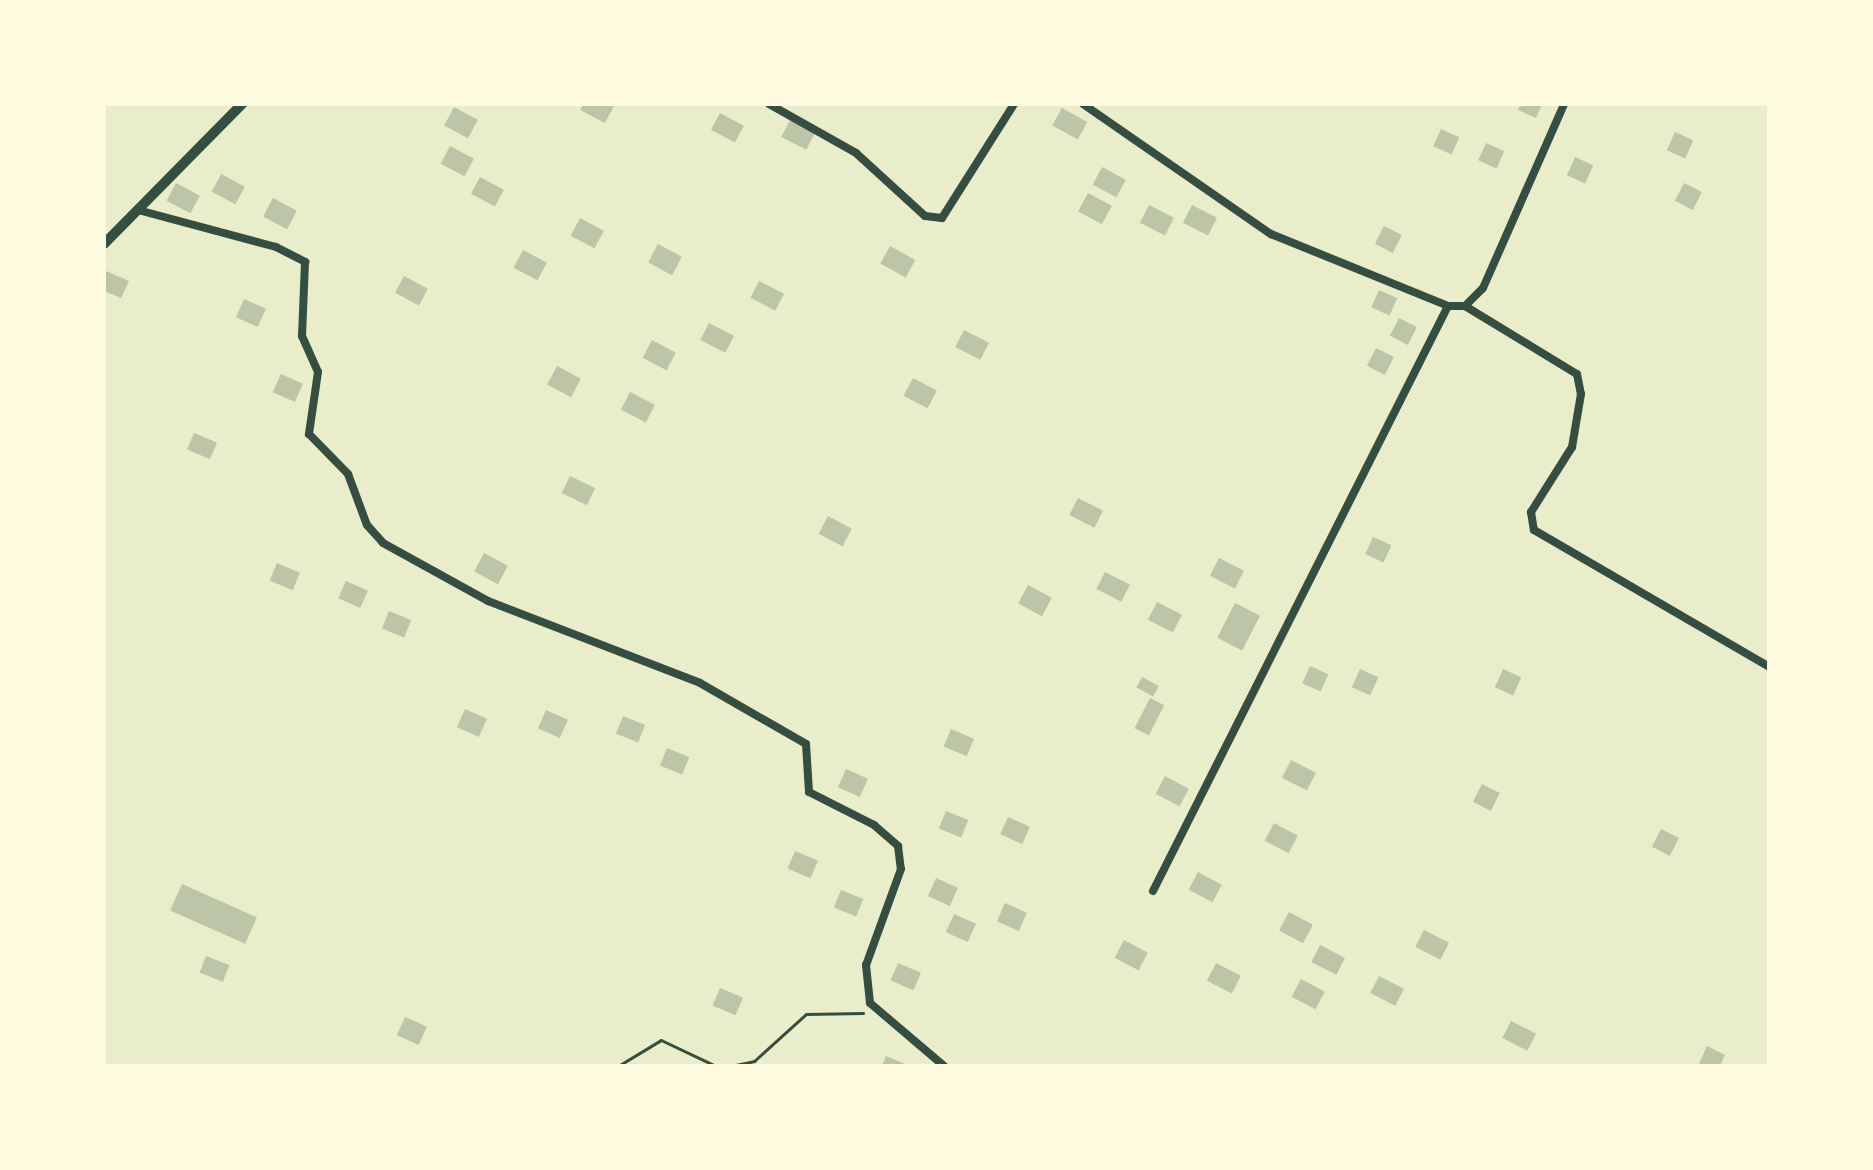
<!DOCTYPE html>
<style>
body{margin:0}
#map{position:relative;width:1873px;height:1170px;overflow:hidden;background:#e9edc9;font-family:Signika,sans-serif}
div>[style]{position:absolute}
.building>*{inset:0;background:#bcc5a7;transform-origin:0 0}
.path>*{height:3px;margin:-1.5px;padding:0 1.5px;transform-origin:1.5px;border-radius:1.5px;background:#344e41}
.minor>*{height:8px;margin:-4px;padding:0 4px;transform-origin:4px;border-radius:4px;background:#344e41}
.tertiary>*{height:10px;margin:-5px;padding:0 5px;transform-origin:5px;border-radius:5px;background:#344e41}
span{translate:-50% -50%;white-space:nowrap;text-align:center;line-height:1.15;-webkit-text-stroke:6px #fefae0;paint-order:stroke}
.frame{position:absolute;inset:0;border:106px solid #fefae0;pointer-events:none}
</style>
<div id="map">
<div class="building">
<div style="clip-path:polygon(584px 104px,611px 104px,614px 106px,605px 123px,580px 110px)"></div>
<div style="clip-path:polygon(1521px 104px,1542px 104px,1536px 118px,1518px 110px)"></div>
<div style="left:454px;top:107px;width:27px;height:21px;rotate:28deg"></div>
<div style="left:1062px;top:108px;width:29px;height:20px;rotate:29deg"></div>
<div style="left:720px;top:113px;width:27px;height:19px;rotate:28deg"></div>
<div style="left:790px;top:120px;width:28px;height:19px;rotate:27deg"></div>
<div style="left:1441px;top:129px;width:20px;height:19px;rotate:24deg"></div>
<div style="left:1675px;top:132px;width:20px;height:20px;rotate:24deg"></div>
<div style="left:1486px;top:143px;width:20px;height:19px;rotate:24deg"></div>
<div style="left:450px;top:146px;width:27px;height:20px;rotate:28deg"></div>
<div style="left:1575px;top:157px;width:20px;height:20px;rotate:24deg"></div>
<div style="left:1102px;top:167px;width:27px;height:20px;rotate:28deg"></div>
<div style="left:221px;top:174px;width:27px;height:20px;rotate:28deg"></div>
<div style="left:480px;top:177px;width:27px;height:19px;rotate:28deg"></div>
<div style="left:176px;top:183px;width:27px;height:20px;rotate:28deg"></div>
<div style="left:1684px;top:183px;width:20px;height:20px;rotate:27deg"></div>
<div style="left:1088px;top:193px;width:27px;height:21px;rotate:28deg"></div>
<div style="left:273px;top:198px;width:27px;height:21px;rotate:28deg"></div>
<div style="left:1149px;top:205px;width:28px;height:20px;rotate:27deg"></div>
<div style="left:1192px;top:205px;width:28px;height:20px;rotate:27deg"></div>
<div style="left:580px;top:218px;width:27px;height:20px;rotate:28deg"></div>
<div style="left:1384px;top:226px;width:20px;height:20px;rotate:27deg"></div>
<div style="left:658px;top:244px;width:27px;height:21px;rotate:28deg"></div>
<div style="left:890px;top:246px;width:29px;height:20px;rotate:29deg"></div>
<div style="left:523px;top:250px;width:27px;height:20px;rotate:28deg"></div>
<div style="clip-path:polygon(106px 271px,129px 281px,121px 298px,104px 291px)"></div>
<div style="left:404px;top:276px;width:27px;height:19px;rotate:28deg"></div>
<div style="left:759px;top:281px;width:28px;height:19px;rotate:27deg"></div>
<div style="left:1379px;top:290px;width:20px;height:19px;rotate:24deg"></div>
<div style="left:244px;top:299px;width:24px;height:20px;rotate:24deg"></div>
<div style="left:1399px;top:318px;width:20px;height:20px;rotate:27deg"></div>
<div style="left:709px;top:323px;width:28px;height:19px;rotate:27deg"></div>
<div style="left:964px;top:330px;width:28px;height:19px;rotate:27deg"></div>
<div style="left:652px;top:340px;width:27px;height:20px;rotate:28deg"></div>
<div style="left:1376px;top:348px;width:20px;height:20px;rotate:27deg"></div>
<div style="left:557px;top:366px;width:27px;height:21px;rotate:28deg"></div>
<div style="left:281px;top:374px;width:24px;height:20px;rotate:24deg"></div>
<div style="left:913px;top:378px;width:27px;height:20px;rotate:28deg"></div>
<div style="left:630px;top:392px;width:28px;height:20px;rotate:27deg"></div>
<div style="left:194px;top:433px;width:25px;height:18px;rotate:23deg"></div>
<div style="left:570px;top:476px;width:28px;height:19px;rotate:26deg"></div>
<div style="left:1078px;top:498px;width:28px;height:19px;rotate:27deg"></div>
<div style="left:828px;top:516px;width:27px;height:20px;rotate:28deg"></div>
<div style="left:1373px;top:537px;width:20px;height:19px;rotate:24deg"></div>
<div style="left:484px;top:553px;width:27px;height:21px;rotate:28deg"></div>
<div style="left:1219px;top:558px;width:28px;height:20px;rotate:27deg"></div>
<div style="left:277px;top:563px;width:25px;height:19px;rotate:23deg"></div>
<div style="left:1105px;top:572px;width:28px;height:19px;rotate:27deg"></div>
<div style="left:346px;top:581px;width:24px;height:19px;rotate:24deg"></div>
<div style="left:1028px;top:585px;width:27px;height:21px;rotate:28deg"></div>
<div style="left:1157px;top:602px;width:28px;height:20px;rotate:27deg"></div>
<div style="left:1235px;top:603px;width:28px;height:39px;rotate:27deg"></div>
<div style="left:389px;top:611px;width:24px;height:19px;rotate:22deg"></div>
<div style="left:1310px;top:666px;width:20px;height:19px;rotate:24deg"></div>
<div style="left:1360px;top:669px;width:20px;height:20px;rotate:24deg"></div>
<div style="left:1503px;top:669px;width:20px;height:20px;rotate:24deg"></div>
<div style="left:1142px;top:677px;width:19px;height:12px;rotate:28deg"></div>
<div style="left:1150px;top:698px;width:16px;height:34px;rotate:27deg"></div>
<div style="left:465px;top:709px;width:24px;height:20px;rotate:24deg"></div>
<div style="left:546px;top:710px;width:24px;height:20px;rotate:24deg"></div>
<div style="left:623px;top:716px;width:24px;height:19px;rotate:22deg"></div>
<div style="left:951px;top:729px;width:25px;height:19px;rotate:23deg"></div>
<div style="left:667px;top:748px;width:24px;height:19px;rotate:22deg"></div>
<div style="left:1291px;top:760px;width:28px;height:20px;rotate:27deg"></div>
<div style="left:846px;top:769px;width:24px;height:20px;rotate:24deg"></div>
<div style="left:1165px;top:776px;width:27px;height:20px;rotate:28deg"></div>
<div style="left:1482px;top:784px;width:20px;height:20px;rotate:27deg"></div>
<div style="left:946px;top:811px;width:24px;height:19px;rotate:22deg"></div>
<div style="left:1008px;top:817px;width:24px;height:19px;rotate:24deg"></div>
<div style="left:1274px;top:823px;width:27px;height:20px;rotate:28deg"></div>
<div style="left:1661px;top:829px;width:20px;height:20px;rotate:27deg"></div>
<div style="left:795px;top:851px;width:25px;height:19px;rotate:23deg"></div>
<div style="left:1198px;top:872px;width:27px;height:20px;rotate:28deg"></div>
<div style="left:936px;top:878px;width:24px;height:20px;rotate:24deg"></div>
<div style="left:182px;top:884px;width:82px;height:29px;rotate:24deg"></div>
<div style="left:841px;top:890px;width:24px;height:19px;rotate:22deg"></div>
<div style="left:1005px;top:903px;width:24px;height:20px;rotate:24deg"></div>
<div style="left:1289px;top:912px;width:27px;height:21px;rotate:28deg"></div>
<div style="left:954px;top:914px;width:24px;height:20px;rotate:24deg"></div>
<div style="left:1424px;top:930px;width:28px;height:19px;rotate:27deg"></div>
<div style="left:1124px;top:940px;width:27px;height:20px;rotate:28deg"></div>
<div style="left:1320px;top:945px;width:28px;height:19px;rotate:27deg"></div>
<div style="left:206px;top:956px;width:25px;height:18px;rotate:21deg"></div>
<div style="left:898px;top:963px;width:25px;height:19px;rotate:23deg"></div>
<div style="left:1216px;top:963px;width:28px;height:20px;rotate:27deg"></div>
<div style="left:1379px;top:976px;width:28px;height:19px;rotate:27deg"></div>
<div style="left:1301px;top:979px;width:27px;height:20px;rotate:28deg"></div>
<div style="left:720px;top:988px;width:25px;height:19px;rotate:23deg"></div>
<div style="left:405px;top:1017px;width:24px;height:20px;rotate:24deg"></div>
<div style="left:1511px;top:1021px;width:28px;height:19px;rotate:27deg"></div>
<div style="clip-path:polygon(1707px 1046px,1725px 1055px,1720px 1066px,1699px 1064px)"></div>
<div style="clip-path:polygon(886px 1056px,910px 1066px,882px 1066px)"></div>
</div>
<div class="path">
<div style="left:618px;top:1066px;width:50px;rotate:-31.2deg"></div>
<div style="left:661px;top:1040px;width:61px;rotate:25.3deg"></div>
<div style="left:731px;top:1066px;width:24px;rotate:-12deg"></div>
<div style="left:754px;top:1061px;width:70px;rotate:-42.1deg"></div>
<div style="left:806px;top:1014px;width:57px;rotate:-1deg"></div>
</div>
<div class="minor">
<div style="left:769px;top:104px;width:100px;rotate:29.4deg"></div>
<div style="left:856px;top:153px;width:93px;rotate:42.4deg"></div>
<div style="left:925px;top:216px;width:17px;rotate:7deg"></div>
<div style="left:942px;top:218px;width:135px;rotate:-57.7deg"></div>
<div style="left:1083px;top:104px;width:229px;rotate:34.7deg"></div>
<div style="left:1271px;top:234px;width:191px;rotate:22.1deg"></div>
<div style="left:1448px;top:306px;width:17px"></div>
<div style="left:1465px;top:306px;width:25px;rotate:-45deg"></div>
<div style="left:1483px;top:288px;width:201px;rotate:-66.2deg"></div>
<div style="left:138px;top:210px;width:143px;rotate:15deg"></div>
<div style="left:276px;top:247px;width:33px;rotate:27deg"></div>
<div style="left:305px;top:262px;width:74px;rotate:92.3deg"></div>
<div style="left:302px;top:336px;width:39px;rotate:66deg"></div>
<div style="left:318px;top:372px;width:63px;rotate:98.3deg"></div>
<div style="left:309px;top:434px;width:56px;rotate:45.7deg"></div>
<div style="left:348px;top:474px;width:54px;rotate:69.6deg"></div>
<div style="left:367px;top:525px;width:24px;rotate:48deg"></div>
<div style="left:383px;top:543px;width:120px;rotate:28.9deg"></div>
<div style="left:488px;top:601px;width:227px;rotate:21.1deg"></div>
<div style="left:700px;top:683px;width:122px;rotate:29.9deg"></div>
<div style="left:806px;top:744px;width:48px;rotate:86.4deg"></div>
<div style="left:809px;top:792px;width:73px;rotate:26.9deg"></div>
<div style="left:874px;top:825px;width:32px;rotate:41deg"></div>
<div style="left:898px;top:846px;width:23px;rotate:83deg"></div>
<div style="left:901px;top:869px;width:102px;rotate:110deg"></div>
<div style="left:866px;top:965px;width:38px;rotate:84deg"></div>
<div style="left:870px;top:1003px;width:97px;rotate:40.4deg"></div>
<div style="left:1465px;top:306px;width:131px;rotate:31.3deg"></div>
<div style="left:1577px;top:374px;width:20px;rotate:79deg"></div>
<div style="left:1581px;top:394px;width:54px;rotate:99.6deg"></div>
<div style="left:1572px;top:447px;width:77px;rotate:122.2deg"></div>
<div style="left:1531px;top:512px;width:18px;rotate:81deg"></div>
<div style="left:1534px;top:530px;width:272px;rotate:30.2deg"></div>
<div style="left:1153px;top:891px;width:655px;rotate:-63.24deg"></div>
</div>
<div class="tertiary">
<div style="left:104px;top:244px;width:197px;rotate:-45.4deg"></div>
</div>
<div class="frame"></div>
</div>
